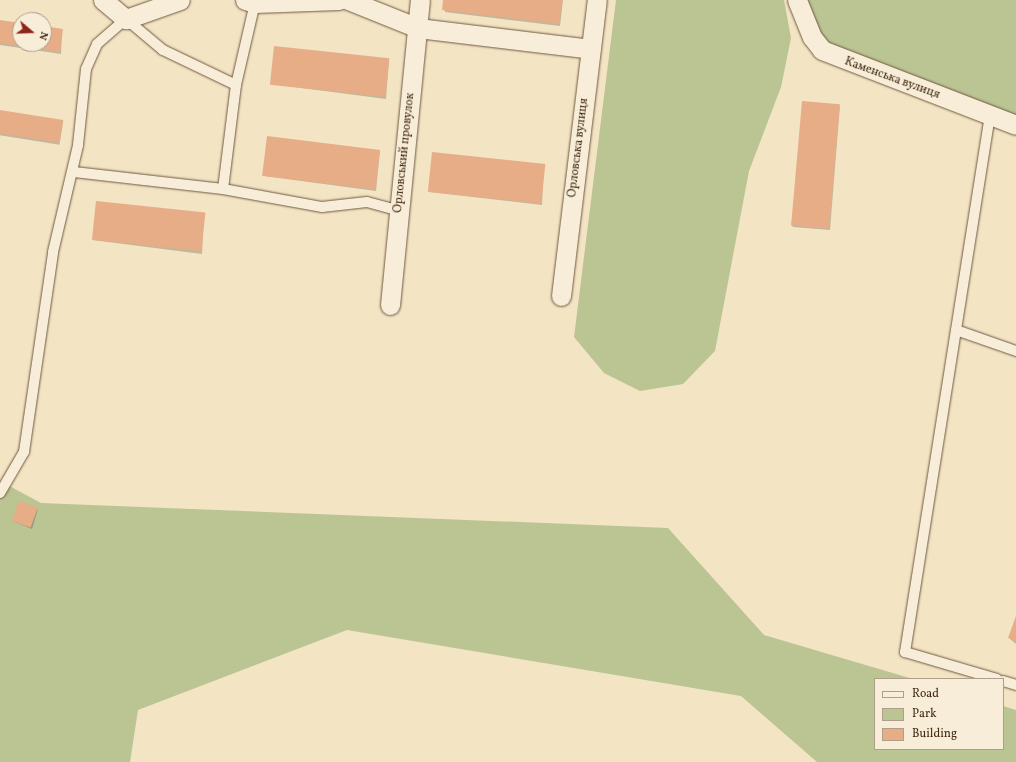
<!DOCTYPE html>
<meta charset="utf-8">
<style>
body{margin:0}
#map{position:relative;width:1016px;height:762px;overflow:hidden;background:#f3e4c3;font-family:Vollkorn,serif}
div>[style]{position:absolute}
.green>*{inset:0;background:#bbc493}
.shadow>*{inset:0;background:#0003;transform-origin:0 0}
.building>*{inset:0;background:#e7ad87;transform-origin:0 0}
.roads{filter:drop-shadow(0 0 1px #6f5940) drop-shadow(0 0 1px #6f5940)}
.service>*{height:10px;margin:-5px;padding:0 5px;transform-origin:5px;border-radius:5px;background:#f7edd8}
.minor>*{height:19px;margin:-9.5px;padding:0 9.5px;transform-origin:9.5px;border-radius:9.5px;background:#f7edd8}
span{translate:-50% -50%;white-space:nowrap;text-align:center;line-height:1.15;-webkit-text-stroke:3.5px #f7edd8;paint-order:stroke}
.street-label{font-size:12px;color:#432b14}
.legend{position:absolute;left:874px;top:678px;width:130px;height:72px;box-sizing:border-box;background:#f7edd8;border:1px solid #af9f8a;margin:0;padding:5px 7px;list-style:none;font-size:12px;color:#432b14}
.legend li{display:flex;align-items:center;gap:8px;height:20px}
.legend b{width:20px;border:1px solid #af9f8a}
.north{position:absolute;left:12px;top:12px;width:40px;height:40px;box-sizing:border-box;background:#f7edd8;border:1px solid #af9f8a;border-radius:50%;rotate:109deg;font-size:11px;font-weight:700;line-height:16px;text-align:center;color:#432b14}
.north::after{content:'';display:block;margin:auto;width:14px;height:18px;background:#8f2418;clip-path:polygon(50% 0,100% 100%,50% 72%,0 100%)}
</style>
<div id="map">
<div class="green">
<div style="clip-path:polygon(616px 0,784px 0,791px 38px,781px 87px,749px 171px,715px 351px,683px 384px,640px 391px,604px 373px,574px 337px)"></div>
<div style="clip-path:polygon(797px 0,1016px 0,1016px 125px,836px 58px)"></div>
<div style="clip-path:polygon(0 481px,41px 503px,668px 528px,764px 635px,913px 679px,875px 679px,875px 749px,1003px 749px,1003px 706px,1016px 710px,1016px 762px,817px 762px,741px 696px,347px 630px,138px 710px,130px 762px,0 762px)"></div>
</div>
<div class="shadow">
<div style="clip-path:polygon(444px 0,563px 0,560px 26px,445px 12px)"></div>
<div style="clip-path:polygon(0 21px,20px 24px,20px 44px,44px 44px,44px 27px,62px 30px,61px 54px,0 45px)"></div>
<div style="clip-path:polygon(389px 60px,386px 99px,271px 84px)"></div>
<div style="clip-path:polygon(840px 105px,830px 230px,793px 227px,791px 224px)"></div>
<div style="left:0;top:111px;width:64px;height:24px;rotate:9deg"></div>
<div style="clip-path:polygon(380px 150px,376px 191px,264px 176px)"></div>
<div style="clip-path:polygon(544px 164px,542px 205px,429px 192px)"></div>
<div style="clip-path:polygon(204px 214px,202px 254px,92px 240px)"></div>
<div style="clip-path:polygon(38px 509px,32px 529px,13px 521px)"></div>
<div style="clip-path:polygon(1016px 618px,1016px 644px,1009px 638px)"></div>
</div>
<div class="building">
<div style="clip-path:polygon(443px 0,562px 0,559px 24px,442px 10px)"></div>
<div style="clip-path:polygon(0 20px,20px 23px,20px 44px,44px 44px,44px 26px,63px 29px,60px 52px,0 43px)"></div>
<div style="left:274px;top:46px;width:116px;height:39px;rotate:6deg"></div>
<div style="left:802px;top:101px;width:38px;height:125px;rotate:5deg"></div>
<div style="left:0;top:110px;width:64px;height:23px;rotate:9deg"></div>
<div style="left:267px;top:136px;width:114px;height:40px;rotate:7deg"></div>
<div style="left:432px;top:152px;width:114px;height:40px;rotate:6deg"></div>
<div style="left:96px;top:201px;width:110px;height:39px;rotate:6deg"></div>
<div style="left:19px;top:501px;width:20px;height:21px;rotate:20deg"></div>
<div style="clip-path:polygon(1016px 616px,1016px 641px,1008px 638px)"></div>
</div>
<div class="roads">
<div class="service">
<div style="left:990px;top:115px;width:544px;rotate:98.99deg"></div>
<div style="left:905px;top:652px;width:96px;rotate:16.4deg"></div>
<div style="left:74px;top:172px;width:150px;rotate:6.5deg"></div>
<div style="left:223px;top:189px;width:101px;rotate:10.3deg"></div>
<div style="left:322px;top:207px;width:45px;rotate:-6.3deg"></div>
<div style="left:367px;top:202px;width:34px;rotate:15deg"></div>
<div style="left:223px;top:189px;width:105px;rotate:-82.9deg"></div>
<div style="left:236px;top:85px;width:84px;rotate:-77deg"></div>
<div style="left:956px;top:330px;width:64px;rotate:19.3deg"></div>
<div style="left:0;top:493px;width:48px;rotate:-59.7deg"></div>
<div style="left:24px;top:452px;width:202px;rotate:-81.7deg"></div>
<div style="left:53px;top:252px;width:110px;rotate:-76.8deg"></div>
<div style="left:78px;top:145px;width:76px;rotate:-84deg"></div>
<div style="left:86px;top:69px;width:27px;rotate:-66deg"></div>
<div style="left:97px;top:44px;width:38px;rotate:-41deg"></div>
<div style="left:126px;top:19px;width:48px;rotate:40deg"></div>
<div style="left:163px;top:50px;width:81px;rotate:25.6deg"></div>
<div style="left:1003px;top:681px;width:14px;rotate:17deg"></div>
</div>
<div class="minor">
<div style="left:103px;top:0;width:30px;rotate:40deg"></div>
<div style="left:126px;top:19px;width:57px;rotate:-19.4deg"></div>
<div style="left:245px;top:0;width:10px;rotate:17deg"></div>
<div style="left:255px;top:3px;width:84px;rotate:-2deg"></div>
<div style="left:348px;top:0;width:75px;rotate:21.8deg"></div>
<div style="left:418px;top:28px;width:174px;rotate:6.9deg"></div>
<div style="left:797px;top:0;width:40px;rotate:68deg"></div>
<div style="left:812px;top:37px;width:16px;rotate:52deg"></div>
<div style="left:822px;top:50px;width:208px;rotate:21.1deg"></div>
<div style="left:561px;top:296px;width:298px;rotate:-83.1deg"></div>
<div style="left:390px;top:305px;width:306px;rotate:-84.4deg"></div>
</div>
</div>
<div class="street-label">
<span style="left:892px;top:79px;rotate:20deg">Каменська вулиця</span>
<span style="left:579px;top:148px;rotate:-83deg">Орловська вулиця</span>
<span style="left:405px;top:153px;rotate:-84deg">Орловський провулок</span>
</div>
<ul class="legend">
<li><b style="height:5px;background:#f7edd8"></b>Road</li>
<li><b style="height:11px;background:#bbc493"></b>Park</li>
<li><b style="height:11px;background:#e7ad87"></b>Building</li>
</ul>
<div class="north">N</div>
</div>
